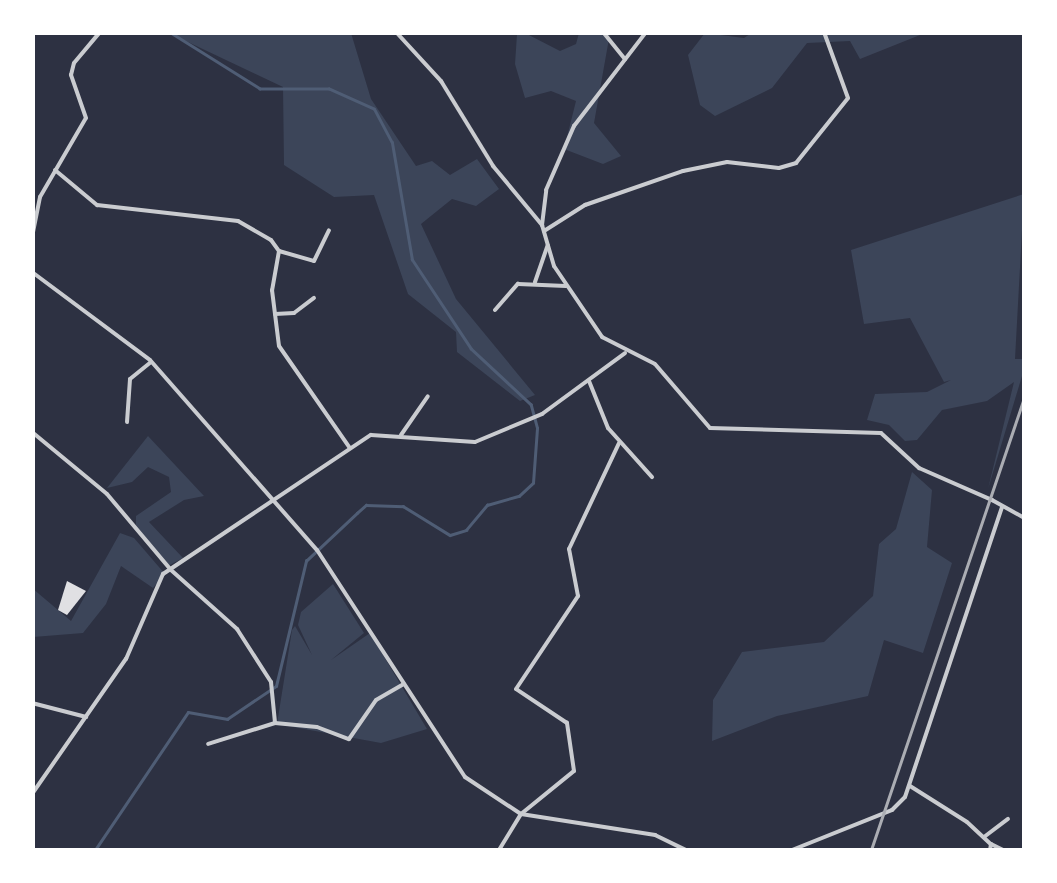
<!DOCTYPE html>
<style>
body{margin:0}
#map{position:relative;width:1057px;height:883px;overflow:hidden;background:#2d3142;font-family:"Times New Roman",serif}
div>[style]{position:absolute}
.green>*{inset:0;background:#3c4559}
.stream>*{height:2.5px;margin:-1.25px;padding:0 1.25px;transform-origin:1.25px;border-radius:1.25px;background:#4f5d75}
.building>*{inset:0;background:#e0e0e3}
.minor>*{height:4px;margin:-2px;padding:0 2px;transform-origin:2px;border-radius:2px;background:#caccd0}
.tertiary>*{height:4px;margin:-2px;padding:0 2px;transform-origin:2px;border-radius:2px;background:#caccd0}
.rail>*{height:2.5px;margin:-1.25px;padding:0 1.25px;transform-origin:1.25px;border-radius:1.25px;background:#abadb3}
span{translate:-50% -50%;white-space:nowrap;text-align:center;line-height:1.15;-webkit-text-stroke:8px #fff;paint-order:stroke}
.frame{position:absolute;inset:0;border:35px solid #fff;pointer-events:none}
</style>
<div id="map">
<div class="green">
<div style="clip-path:polygon(753px 32px,925px 33px,860px 59px,850px 41px,807px 43px,772px 88px,715px 116px,700px 105px,688px 55px,705px 33px,744px 38px)"></div>
<div style="clip-path:polygon(169px 33px,351px 33px,371px 99px,416px 166px,432px 161px,450px 175px,477px 159px,499px 189px,476px 206px,452px 199px,421px 224px,456px 299px,535px 395px,520px 401px,457px 352px,456px 332px,408px 294px,374px 195px,334px 197px,284px 165px,283px 87px)"></div>
<div style="clip-path:polygon(525px 33px,560px 51px,576px 44px,579px 33px,610px 33px,594px 123px,621px 156px,603px 164px,564px 149px,576px 101px,551px 91px,525px 98px,515px 64px,517px 34px)"></div>
<div style="clip-path:polygon(1024px 194px,1015px 359px,1024px 359px,1022px 376px,988px 489px,1014px 382px,987px 401px,942px 410px,917px 440px,905px 441px,889px 425px,867px 420px,875px 394px,927px 392px,951px 380px,944px 382px,910px 318px,864px 324px,851px 250px)"></div>
<div style="clip-path:polygon(148px 436px,204px 496px,184px 500px,149px 522px,183px 558px,168px 566px,136px 525px,136px 516px,171px 492px,169px 477px,148px 467px,132px 482px,107px 488px)"></div>
<div style="clip-path:polygon(912px 472px,932px 490px,927px 547px,952px 563px,923px 653px,884px 640px,868px 696px,777px 716px,712px 741px,713px 700px,742px 652px,824px 642px,873px 596px,879px 544px,896px 529px)"></div>
<div style="clip-path:polygon(120px 533px,134px 538px,165px 574px,153px 588px,121px 566px,106px 604px,83px 633px,33px 637px,32px 588px,71px 621px)"></div>
<div style="clip-path:polygon(333px 584px,364px 633px,331px 660px,370px 633px,427px 729px,381px 743px,277px 724px,292px 630px,295px 626px,312px 655px,298px 625px,301px 612px)"></div>
</div>
<div class="stream">
<div style="left:95px;top:850px;width:166px;rotate:-56deg"></div>
<div style="left:188px;top:712px;width:40px;rotate:10deg"></div>
<div style="left:227px;top:719px;width:59px;rotate:-34deg"></div>
<div style="left:276px;top:686px;width:129px;rotate:-76.5deg"></div>
<div style="left:306px;top:561px;width:70px;rotate:-43.3deg"></div>
<div style="left:357px;top:513px;width:12px;rotate:-42deg"></div>
<div style="left:366px;top:505px;width:37px;rotate:2deg"></div>
<div style="left:403px;top:506px;width:55px;rotate:31.7deg"></div>
<div style="left:450px;top:535px;width:17px;rotate:-17deg"></div>
<div style="left:466px;top:530px;width:33px;rotate:-50deg"></div>
<div style="left:487px;top:505px;width:33px;rotate:-16deg"></div>
<div style="left:519px;top:496px;width:19px;rotate:-43deg"></div>
<div style="left:533px;top:483px;width:55px;rotate:-85.8deg"></div>
<div style="left:537px;top:428px;width:24px;rotate:-105deg"></div>
<div style="left:531px;top:405px;width:82px;rotate:-137deg"></div>
<div style="left:471px;top:349px;width:107px;rotate:-123.5deg"></div>
<div style="left:412px;top:260px;width:119px;rotate:-99.7deg"></div>
<div style="left:392px;top:143px;width:38px;rotate:-118deg"></div>
<div style="left:374px;top:109px;width:49px;rotate:-156deg"></div>
<div style="left:329px;top:89px;width:69px;rotate:180deg"></div>
<div style="left:260px;top:89px;width:107px;rotate:-147.9deg"></div>
</div>
<div class="building">
<div style="clip-path:polygon(67px 581px,86px 591px,67px 615px,58px 610px)"></div>
</div>
<div class="minor">
<div style="left:603px;top:32px;width:35px;rotate:51deg"></div>
<div style="left:55px;top:170px;width:55px;rotate:39.8deg"></div>
<div style="left:97px;top:205px;width:142px;rotate:6.5deg"></div>
<div style="left:238px;top:221px;width:38px;rotate:30deg"></div>
<div style="left:271px;top:240px;width:14px;rotate:54deg"></div>
<div style="left:279px;top:251px;width:40px;rotate:100deg"></div>
<div style="left:272px;top:290px;width:56px;rotate:82.9deg"></div>
<div style="left:279px;top:346px;width:124px;rotate:55.2deg"></div>
<div style="left:542px;top:225px;width:35px;rotate:-83deg"></div>
<div style="left:546px;top:190px;width:70px;rotate:-66.4deg"></div>
<div style="left:574px;top:126px;width:118px;rotate:-52.5deg"></div>
<div style="left:544px;top:231px;width:49px;rotate:-32.4deg"></div>
<div style="left:585px;top:205px;width:104px;rotate:-19.1deg"></div>
<div style="left:683px;top:171px;width:45px;rotate:-11.6deg"></div>
<div style="left:727px;top:162px;width:52px;rotate:6.6deg"></div>
<div style="left:779px;top:168px;width:18px;rotate:-16deg"></div>
<div style="left:796px;top:163px;width:83px;rotate:-51.3deg"></div>
<div style="left:848px;top:98px;width:70px;rotate:-110deg"></div>
<div style="left:279px;top:251px;width:36px;rotate:16deg"></div>
<div style="left:314px;top:261px;width:34px;rotate:-64deg"></div>
<div style="left:535px;top:282px;width:39px;rotate:-71deg"></div>
<div style="left:495px;top:310px;width:35px;rotate:-49deg"></div>
<div style="left:518px;top:284px;width:48px;rotate:2.4deg"></div>
<div style="left:275px;top:314px;width:19px;rotate:-3deg"></div>
<div style="left:294px;top:313px;width:25px;rotate:-37deg"></div>
<div style="left:589px;top:381px;width:51px;rotate:68deg"></div>
<div style="left:608px;top:428px;width:66px;rotate:48.1deg"></div>
<div style="left:127px;top:422px;width:43px;rotate:-86deg"></div>
<div style="left:130px;top:379px;width:27px;rotate:-39deg"></div>
<div style="left:32px;top:432px;width:97px;rotate:39.6deg"></div>
<div style="left:107px;top:494px;width:99px;rotate:49.9deg"></div>
<div style="left:171px;top:570px;width:89px;rotate:41.8deg"></div>
<div style="left:237px;top:629px;width:63px;rotate:57.3deg"></div>
<div style="left:271px;top:682px;width:41px;rotate:84.4deg"></div>
<div style="left:275px;top:723px;width:70px;rotate:162.6deg"></div>
<div style="left:401px;top:435px;width:47px;rotate:-55.3deg"></div>
<div style="left:992px;top:500px;width:37px;rotate:29deg"></div>
<div style="left:32px;top:703px;width:56px;rotate:14.5deg"></div>
<div style="left:275px;top:723px;width:42px;rotate:5.4deg"></div>
<div style="left:317px;top:727px;width:34px;rotate:21deg"></div>
<div style="left:349px;top:739px;width:47px;rotate:-55.3deg"></div>
<div style="left:376px;top:700px;width:32px;rotate:-30deg"></div>
<div style="left:910px;top:786px;width:67px;rotate:32.3deg"></div>
<div style="left:967px;top:822px;width:33px;rotate:43deg"></div>
<div style="left:991px;top:844px;width:6px;rotate:99deg"></div>
<div style="left:984px;top:837px;width:30px;rotate:-37deg"></div>
<div style="left:991px;top:844px;width:13px;rotate:27deg"></div>
<div style="left:499px;top:850px;width:42px;rotate:-58.6deg"></div>
<div style="left:521px;top:814px;width:68px;rotate:-39.1deg"></div>
<div style="left:574px;top:771px;width:49px;rotate:-98.3deg"></div>
<div style="left:567px;top:723px;width:61px;rotate:-146.3deg"></div>
<div style="left:516px;top:689px;width:112px;rotate:-56.3deg"></div>
<div style="left:578px;top:596px;width:48px;rotate:-100.8deg"></div>
<div style="left:569px;top:549px;width:117px;rotate:-64.7deg"></div>
<div style="left:792px;top:850px;width:108px;rotate:-21.8deg"></div>
<div style="left:892px;top:810px;width:18px;rotate:-45deg"></div>
<div style="left:905px;top:797px;width:306px;rotate:-71.5deg"></div>
</div>
<div class="tertiary">
<div style="left:396px;top:32px;width:67px;rotate:47.4deg"></div>
<div style="left:441px;top:81px;width:100px;rotate:58.5deg"></div>
<div style="left:493px;top:166px;width:77px;rotate:50.3deg"></div>
<div style="left:542px;top:225px;width:43px;rotate:73.7deg"></div>
<div style="left:554px;top:266px;width:86px;rotate:55.9deg"></div>
<div style="left:602px;top:337px;width:59px;rotate:27deg"></div>
<div style="left:655px;top:364px;width:84px;rotate:49.3deg"></div>
<div style="left:710px;top:428px;width:171px;rotate:1.7deg"></div>
<div style="left:881px;top:433px;width:52px;rotate:42.6deg"></div>
<div style="left:919px;top:468px;width:80px;rotate:23.7deg"></div>
<div style="left:32px;top:237px;width:41px;rotate:-78.7deg"></div>
<div style="left:40px;top:197px;width:91px;rotate:-59.8deg"></div>
<div style="left:86px;top:118px;width:46px;rotate:-109.2deg"></div>
<div style="left:71px;top:75px;width:12px;rotate:-76deg"></div>
<div style="left:74px;top:63px;width:40px;rotate:-50deg"></div>
<div style="left:32px;top:272px;width:147px;rotate:36.7deg"></div>
<div style="left:150px;top:360px;width:253px;rotate:48.7deg"></div>
<div style="left:317px;top:550px;width:271px;rotate:56.9deg"></div>
<div style="left:465px;top:777px;width:67px;rotate:33.5deg"></div>
<div style="left:521px;top:814px;width:136px;rotate:8.9deg"></div>
<div style="left:655px;top:835px;width:34px;rotate:26deg"></div>
<div style="left:32px;top:794px;width:165px;rotate:-55.2deg"></div>
<div style="left:126px;top:659px;width:93px;rotate:-66.5deg"></div>
<div style="left:163px;top:574px;width:250px;rotate:-33.8deg"></div>
<div style="left:371px;top:435px;width:104px;rotate:3.9deg"></div>
<div style="left:475px;top:442px;width:73px;rotate:-22.7deg"></div>
<div style="left:542px;top:414px;width:103px;rotate:-36.3deg"></div>
</div>
<div class="rail">
<div style="left:871px;top:850px;width:478px;rotate:-71.3deg"></div>
</div>
<div class="frame"></div>
</div>
